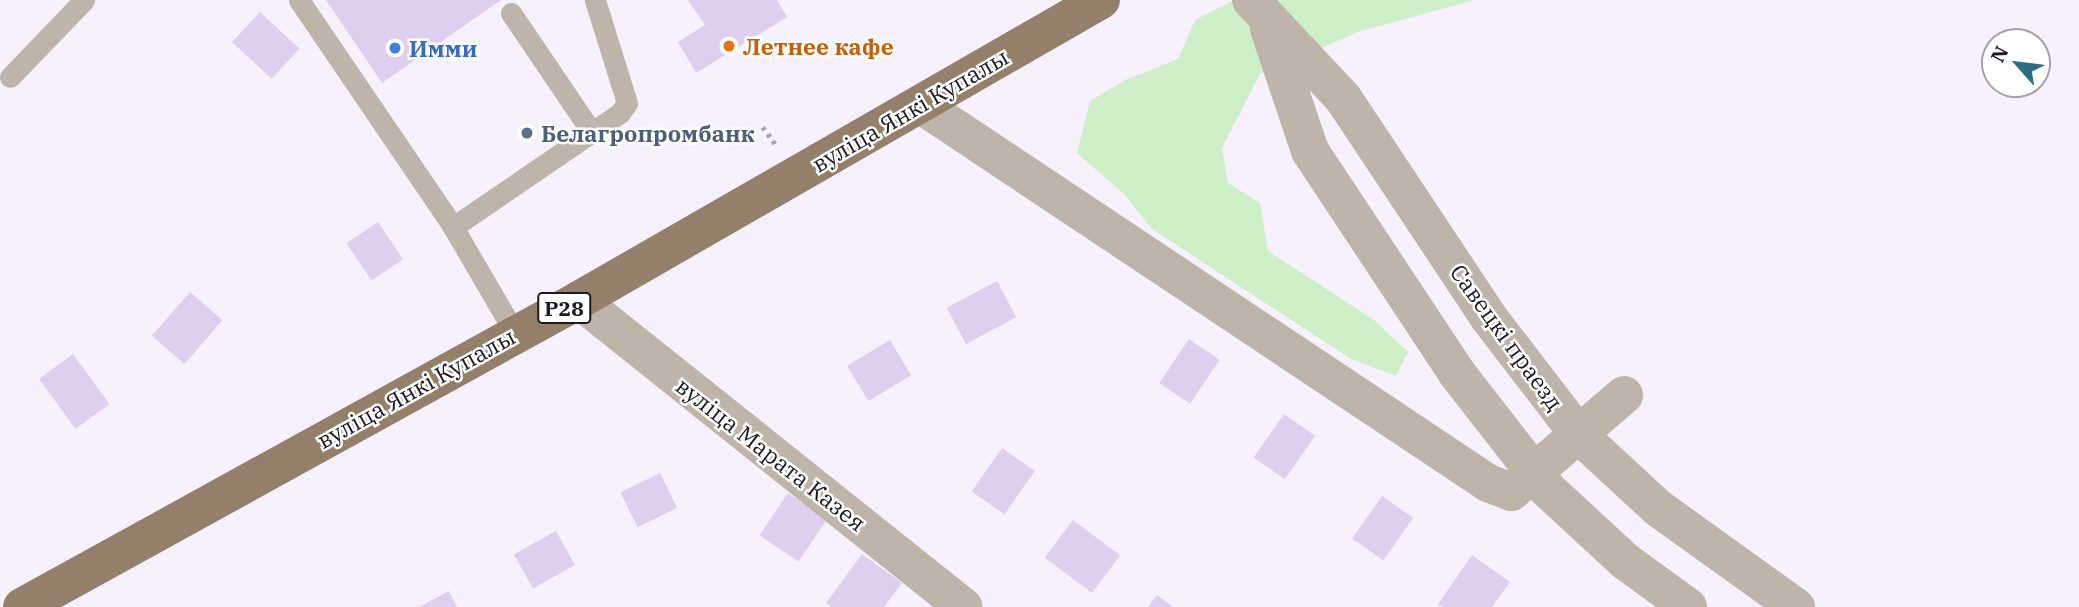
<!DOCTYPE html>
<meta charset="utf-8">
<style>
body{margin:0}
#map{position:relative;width:2079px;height:607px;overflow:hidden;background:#f7f1fd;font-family:"IBM Plex Serif",serif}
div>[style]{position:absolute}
.green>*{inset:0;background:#cfefc9}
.building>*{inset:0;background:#decfee;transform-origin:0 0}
.path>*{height:4.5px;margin-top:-2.25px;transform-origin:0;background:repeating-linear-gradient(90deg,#a9a3af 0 3.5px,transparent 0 8.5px)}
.service>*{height:21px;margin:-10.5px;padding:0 10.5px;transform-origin:10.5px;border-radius:10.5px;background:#bfb4a9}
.minor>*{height:38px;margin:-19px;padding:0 19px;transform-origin:19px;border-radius:19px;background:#bfb4a9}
.primary>*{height:38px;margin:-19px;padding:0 19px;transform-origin:19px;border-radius:19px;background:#937f6a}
.dots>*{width:19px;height:19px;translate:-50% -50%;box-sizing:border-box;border:4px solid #fff;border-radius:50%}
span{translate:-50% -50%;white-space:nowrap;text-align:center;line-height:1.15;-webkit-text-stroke:5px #fff;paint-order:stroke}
.shield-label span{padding:2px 5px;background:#fff;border:2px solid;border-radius:5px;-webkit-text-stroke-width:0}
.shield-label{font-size:21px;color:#1e1823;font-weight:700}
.food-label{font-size:23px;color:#c56008;font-weight:700}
.left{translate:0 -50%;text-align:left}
.shop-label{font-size:23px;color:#366cbe;font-weight:700}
.street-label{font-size:23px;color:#1e1823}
.service-label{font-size:23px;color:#4e5e75;font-weight:700}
.north{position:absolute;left:1981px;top:28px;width:70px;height:70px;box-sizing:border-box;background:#fff;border:2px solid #a5a3a7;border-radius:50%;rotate:298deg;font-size:19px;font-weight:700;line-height:28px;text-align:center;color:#1e1823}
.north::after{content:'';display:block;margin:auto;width:24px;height:32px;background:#2c6e81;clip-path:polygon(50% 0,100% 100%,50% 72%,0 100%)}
</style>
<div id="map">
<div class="green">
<div style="clip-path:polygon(1234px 0,1475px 0,1361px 31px,1260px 74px,1222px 148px,1228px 183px,1260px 203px,1268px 251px,1374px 320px,1408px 352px,1396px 376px,1351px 359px,1152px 229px,1124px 194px,1077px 153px,1090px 101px,1125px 80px,1178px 59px,1195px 20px)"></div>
</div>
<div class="building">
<div style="clip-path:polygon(326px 0,501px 0,382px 83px)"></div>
<div style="clip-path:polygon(688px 0,777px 0,787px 17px,696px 73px,678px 42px,705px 25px)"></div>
<div style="left:260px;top:12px;width:54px;height:41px;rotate:43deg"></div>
<div style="left:378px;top:222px;width:45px;height:38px;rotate:56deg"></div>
<div style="left:997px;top:281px;width:41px;height:57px;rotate:62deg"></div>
<div style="left:190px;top:292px;width:43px;height:58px;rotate:41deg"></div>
<div style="left:1189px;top:339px;width:37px;height:53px;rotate:34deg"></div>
<div style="left:890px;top:340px;width:41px;height:50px;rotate:59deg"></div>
<div style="left:73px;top:354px;width:62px;height:42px;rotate:54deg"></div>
<div style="left:1284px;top:414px;width:38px;height:53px;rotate:35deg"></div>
<div style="left:1002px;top:448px;width:40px;height:53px;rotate:35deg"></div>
<div style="left:660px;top:473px;width:39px;height:44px;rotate:64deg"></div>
<div style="left:788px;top:493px;width:47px;height:51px;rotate:34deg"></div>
<div style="left:1382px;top:496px;width:38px;height:52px;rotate:35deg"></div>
<div style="left:1073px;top:520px;width:59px;height:47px;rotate:37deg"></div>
<div style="left:556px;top:531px;width:39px;height:48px;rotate:61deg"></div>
<div style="clip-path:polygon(862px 554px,902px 583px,884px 607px,831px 607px,826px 603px)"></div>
<div style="clip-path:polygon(1472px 555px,1510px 582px,1492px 607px,1443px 607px,1438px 604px)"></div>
<div style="clip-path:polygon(449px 591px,457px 607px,419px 607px)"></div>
<div style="clip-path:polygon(1157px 595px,1173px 607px,1148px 607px)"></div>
</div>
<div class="path">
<div style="left:763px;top:127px;width:24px;rotate:54deg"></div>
</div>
<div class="service">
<div style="left:299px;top:0;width:274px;rotate:55.8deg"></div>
<div style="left:453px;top:227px;width:202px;rotate:-34.3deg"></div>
<div style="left:620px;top:113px;width:12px;rotate:-55deg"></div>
<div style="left:627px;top:103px;width:108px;rotate:-107.3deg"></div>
<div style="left:511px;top:13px;width:143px;rotate:55.9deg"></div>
<div style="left:10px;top:77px;width:107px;rotate:-46.1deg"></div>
<div style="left:453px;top:227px;width:123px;rotate:59.7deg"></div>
</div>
<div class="minor">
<div style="left:1251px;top:0;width:134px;rotate:46.8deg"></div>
<div style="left:1343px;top:98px;width:264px;rotate:56.4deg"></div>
<div style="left:1489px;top:318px;width:149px;rotate:52.4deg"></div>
<div style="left:1580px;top:436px;width:106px;rotate:42.7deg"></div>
<div style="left:1658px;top:508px;width:170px;rotate:35.7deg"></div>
<div style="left:1269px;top:29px;width:129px;rotate:71.4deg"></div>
<div style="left:1310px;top:151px;width:265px;rotate:56.5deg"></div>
<div style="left:1456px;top:372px;width:148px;rotate:52.1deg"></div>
<div style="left:1547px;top:489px;width:106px;rotate:42.7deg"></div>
<div style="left:1625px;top:561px;width:78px;rotate:36.1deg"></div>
<div style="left:921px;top:105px;width:681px;rotate:33.69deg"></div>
<div style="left:1488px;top:483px;width:25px;rotate:21deg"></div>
<div style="left:1511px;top:492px;width:149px;rotate:-40.6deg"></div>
<div style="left:579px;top:300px;width:492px;rotate:38.6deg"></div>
</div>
<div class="primary">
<div style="left:22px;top:607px;width:636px;rotate:-28.86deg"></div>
<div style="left:579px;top:300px;width:602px;rotate:-29.89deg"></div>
</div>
<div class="dots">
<div style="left:729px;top:46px;background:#e8710a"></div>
<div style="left:395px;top:48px;background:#3f7fe0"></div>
<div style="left:527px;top:133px;background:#5c6f8a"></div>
</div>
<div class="shield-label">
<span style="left:564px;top:308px">Р28</span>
</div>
<div class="food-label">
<span class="left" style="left:743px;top:46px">Летнее кафе</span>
</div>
<div class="shop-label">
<span class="left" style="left:409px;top:48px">Имми</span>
</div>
<div class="street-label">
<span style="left:910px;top:110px;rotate:-30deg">вуліца Янкі Купалы</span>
<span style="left:1507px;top:337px;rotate:54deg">Савецкі праезд</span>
<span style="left:416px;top:388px;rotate:-29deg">вуліца Янкі Купалы</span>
<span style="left:771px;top:454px;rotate:38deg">вуліца Марата Казея</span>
</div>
<div class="service-label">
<span class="left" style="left:541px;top:133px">Белагропромбанк</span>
</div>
<div class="north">N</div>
</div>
